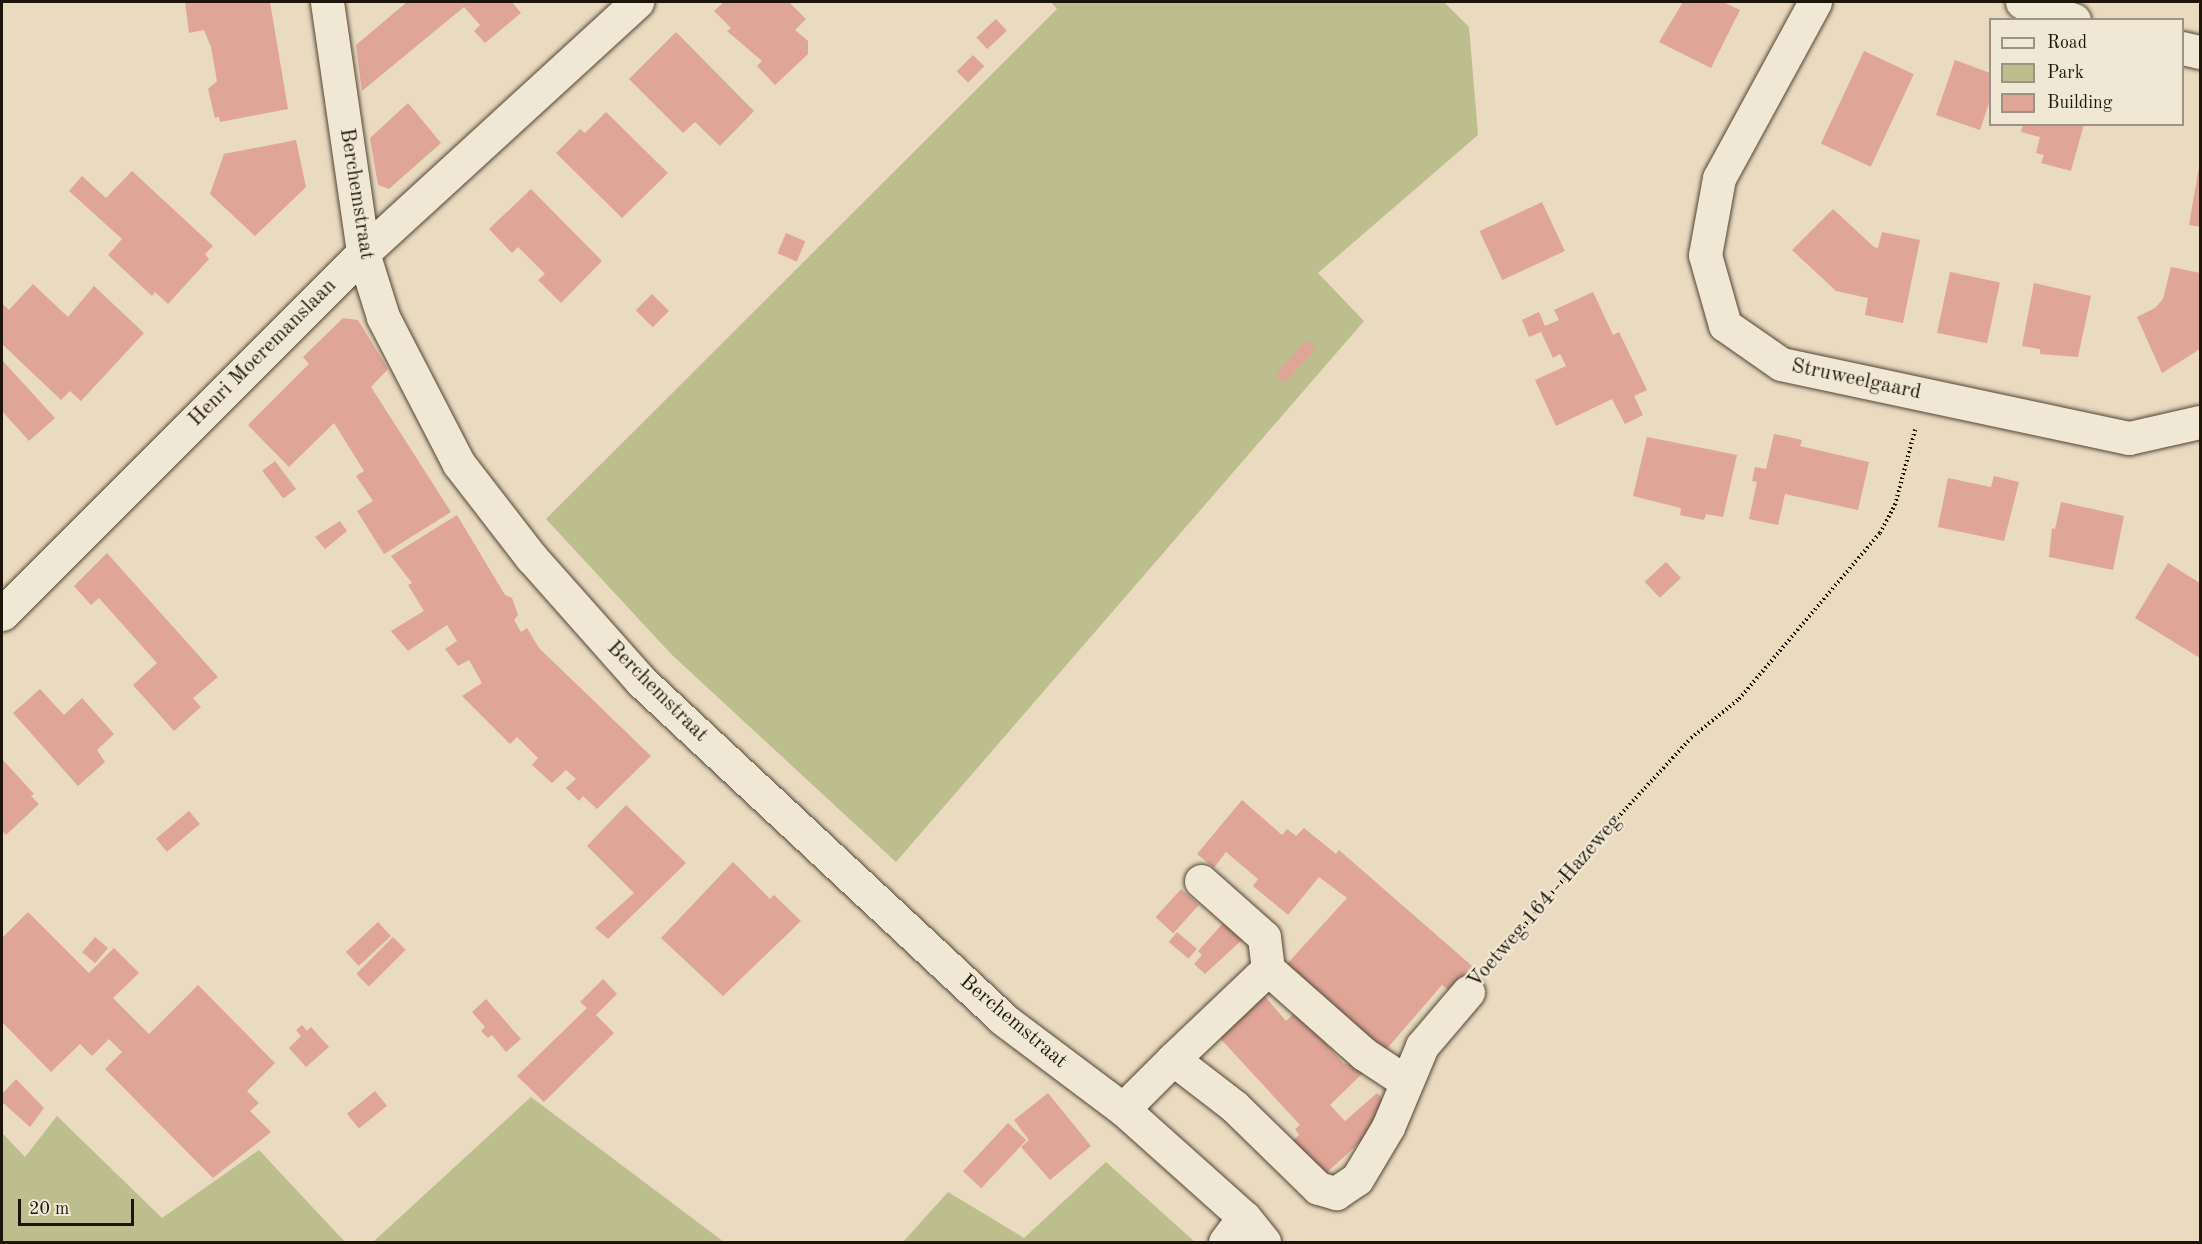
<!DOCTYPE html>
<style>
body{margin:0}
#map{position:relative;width:2202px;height:1244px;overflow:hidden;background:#eadabf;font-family:"Old Standard TT",serif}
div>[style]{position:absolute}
.green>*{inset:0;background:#bdbe8e}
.building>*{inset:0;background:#dfa596;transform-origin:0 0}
.path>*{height:4px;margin-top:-2px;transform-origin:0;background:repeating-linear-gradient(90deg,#1e150a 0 1.5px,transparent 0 4.5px)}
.roads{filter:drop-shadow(0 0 2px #514637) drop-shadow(0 0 2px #514637)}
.minor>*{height:33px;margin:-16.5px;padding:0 16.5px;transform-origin:16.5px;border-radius:16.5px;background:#f1e7d5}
span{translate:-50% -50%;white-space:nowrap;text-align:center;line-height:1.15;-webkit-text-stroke:4.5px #f1e7d5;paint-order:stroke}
.street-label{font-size:21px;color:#1e150a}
.frame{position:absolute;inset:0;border:3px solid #1e150a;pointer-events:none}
.legend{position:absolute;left:1989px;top:18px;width:195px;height:108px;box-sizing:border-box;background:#f1e7d5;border:2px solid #9d9384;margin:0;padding:8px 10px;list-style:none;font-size:18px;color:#1e150a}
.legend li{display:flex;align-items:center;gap:12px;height:30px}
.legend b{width:30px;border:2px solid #9d9384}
.scale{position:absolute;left:18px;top:1199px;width:116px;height:27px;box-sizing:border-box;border:3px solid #1e150a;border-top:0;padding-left:8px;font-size:18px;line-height:21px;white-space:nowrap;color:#1e150a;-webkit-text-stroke:4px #f1e7d5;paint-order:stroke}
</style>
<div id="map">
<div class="green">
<div style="clip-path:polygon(1051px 2px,1444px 2px,1469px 27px,1478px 135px,1318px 273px,1364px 321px,896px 862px,671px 654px,546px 519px,1057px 9px)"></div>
<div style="clip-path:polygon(531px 1097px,724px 1242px,373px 1242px)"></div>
<div style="clip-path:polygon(57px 1116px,162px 1218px,259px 1150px,345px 1242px,2px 1242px,2px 1133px,25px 1157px)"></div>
<div style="clip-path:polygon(1106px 1162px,1195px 1242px,903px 1242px,948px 1192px,1024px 1238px)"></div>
</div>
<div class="building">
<div style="clip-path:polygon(185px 2px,270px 2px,288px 109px,220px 122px,219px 117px,215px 118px,208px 89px,217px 81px,211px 47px,204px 30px,189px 33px)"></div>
<div style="clip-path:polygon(407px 2px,512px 2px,521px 13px,485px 43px,474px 31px,480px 25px,464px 7px,362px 91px,356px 45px)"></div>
<div style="clip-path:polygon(724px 2px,789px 2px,806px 19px,795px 30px,808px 41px,808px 54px,775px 85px,757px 66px,762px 61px,727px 31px,731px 28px,714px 11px)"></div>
<div style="clip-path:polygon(1683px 2px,1723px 2px,1740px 10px,1711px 68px,1659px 42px)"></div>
<div style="left:996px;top:19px;width:16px;height:27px;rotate:47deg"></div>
<div style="clip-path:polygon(676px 32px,754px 111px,720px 146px,695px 122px,683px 133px,629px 79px)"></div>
<div style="left:1864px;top:51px;width:55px;height:102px;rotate:25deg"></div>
<div style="left:973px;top:55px;width:16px;height:23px;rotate:45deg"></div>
<div style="clip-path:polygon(1955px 60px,1990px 73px,1990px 100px,1980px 130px,1936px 115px)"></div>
<div style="clip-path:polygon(408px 103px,441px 143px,389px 189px,378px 185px,370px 138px)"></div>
<div style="clip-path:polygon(606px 112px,668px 173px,622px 218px,556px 153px,580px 129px,585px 133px)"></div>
<div style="clip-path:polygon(2023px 124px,2084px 124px,2071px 171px,2041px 163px,2044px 155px,2036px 153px,2040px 137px,2021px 132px)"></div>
<div style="clip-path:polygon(296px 140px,306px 187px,255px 236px,210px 194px,224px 154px)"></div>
<div style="clip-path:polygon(2200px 161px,2200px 227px,2189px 225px)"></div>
<div style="clip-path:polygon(132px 171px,213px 246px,205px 254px,209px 259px,168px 304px,155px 292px,152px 296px,108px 255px,122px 239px,69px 191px,82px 176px,106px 198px)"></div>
<div style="clip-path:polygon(531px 189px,602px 261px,561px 303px,538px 280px,545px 274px,518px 247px,512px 253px,489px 229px)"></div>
<div style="left:1542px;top:202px;width:54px;height:69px;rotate:65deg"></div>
<div style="clip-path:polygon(1833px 209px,1874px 247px,1878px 248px,1882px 232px,1920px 240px,1903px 323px,1865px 315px,1868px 298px,1836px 291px,1792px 250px)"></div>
<div style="left:786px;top:233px;width:21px;height:22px;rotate:23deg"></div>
<div style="clip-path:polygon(2171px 267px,2200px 273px,2200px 349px,2162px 373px,2137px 317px,2155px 308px,2163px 299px)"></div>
<div style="left:1950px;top:272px;width:51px;height:62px;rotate:12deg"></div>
<div style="clip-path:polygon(2034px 283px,2091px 296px,2078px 357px,2040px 354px,2040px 349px,2022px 346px)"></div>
<div style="clip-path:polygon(33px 284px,68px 317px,94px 286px,144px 333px,81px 401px,70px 391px,61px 400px,2px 344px,2px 303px,9px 310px)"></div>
<div style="clip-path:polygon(1593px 292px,1613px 335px,1619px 332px,1647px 390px,1634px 396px,1643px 415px,1625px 424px,1612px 399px,1556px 426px,1535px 380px,1566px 366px,1560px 354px,1553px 358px,1541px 332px,1529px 337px,1522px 320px,1539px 312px,1545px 326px,1559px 320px,1554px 310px)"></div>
<div style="left:652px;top:294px;width:24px;height:23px;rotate:45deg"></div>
<div style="clip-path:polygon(343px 318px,358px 320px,388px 369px,371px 387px,451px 512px,384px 554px,357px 511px,373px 501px,356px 476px,364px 471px,334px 423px,289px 467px,248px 425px,309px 364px,303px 357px)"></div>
<div style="left:1306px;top:340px;width:13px;height:46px;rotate:42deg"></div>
<div style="clip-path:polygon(2px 360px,55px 418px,29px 441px,2px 411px)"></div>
<div style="clip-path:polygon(1774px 434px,1802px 440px,1800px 446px,1869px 462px,1858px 510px,1785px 494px,1778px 525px,1749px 519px,1757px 482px,1752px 481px,1755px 467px,1766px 469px)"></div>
<div style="clip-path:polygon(1647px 437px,1737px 455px,1723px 517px,1706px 514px,1704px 520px,1680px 515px,1681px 508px,1633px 496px)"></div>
<div style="left:275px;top:461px;width:35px;height:16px;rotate:53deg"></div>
<div style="clip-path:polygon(1994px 476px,2019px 482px,2004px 541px,1938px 527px,1948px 478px,1991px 487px)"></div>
<div style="clip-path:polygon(2061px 502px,2124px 516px,2113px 570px,2049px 557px,2052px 528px,2055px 529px)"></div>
<div style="clip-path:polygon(457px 515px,505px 595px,512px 598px,518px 615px,514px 620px,521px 632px,527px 628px,539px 648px,651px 756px,597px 809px,583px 796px,579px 801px,566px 788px,576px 779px,566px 770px,552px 783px,532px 765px,538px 758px,517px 737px,510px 744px,462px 696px,482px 683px,469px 660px,458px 666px,445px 649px,457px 641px,447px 625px,408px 651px,391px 631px,424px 611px,408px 585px,412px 583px,391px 556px)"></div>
<div style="clip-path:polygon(340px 521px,347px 531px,325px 549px,315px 537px)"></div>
<div style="clip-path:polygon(107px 553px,218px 677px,193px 698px,201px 707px,174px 731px,133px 685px,157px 663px,99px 598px,91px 605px,74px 586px)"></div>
<div style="left:1666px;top:562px;width:22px;height:29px;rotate:47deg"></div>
<div style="clip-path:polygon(2168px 563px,2200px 583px,2200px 658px,2135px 618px)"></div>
<div style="clip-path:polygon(40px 689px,64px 715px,82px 698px,114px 734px,97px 750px,105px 762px,78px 786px,13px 713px)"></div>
<div style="clip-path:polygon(2px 759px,34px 794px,31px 796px,39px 804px,6px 835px,2px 831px)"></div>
<div style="clip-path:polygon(1242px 800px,1282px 835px,1287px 829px,1296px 836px,1304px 828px,1336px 854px,1339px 850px,1472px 966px,1451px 992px,1442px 985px,1384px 1052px,1286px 965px,1347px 898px,1319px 877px,1288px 915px,1253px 886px,1258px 879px,1226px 852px,1214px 868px,1197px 854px)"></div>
<div style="clip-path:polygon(626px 805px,686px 863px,608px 939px,595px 928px,634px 893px,587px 846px)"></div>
<div style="left:189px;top:811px;width:17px;height:43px;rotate:50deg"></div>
<div style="clip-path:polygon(733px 862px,770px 899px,774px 895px,801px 921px,723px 996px,661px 938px)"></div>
<div style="left:1181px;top:889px;width:24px;height:38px;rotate:42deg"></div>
<div style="clip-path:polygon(28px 912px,89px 973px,114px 948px,139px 973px,113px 998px,149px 1034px,198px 985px,275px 1063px,247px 1091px,259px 1103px,250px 1111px,271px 1132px,213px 1178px,105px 1069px,122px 1052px,109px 1039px,92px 1056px,80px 1044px,51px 1072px,2px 1022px,2px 938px)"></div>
<div style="clip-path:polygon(1226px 920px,1245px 937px,1205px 974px,1194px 964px,1202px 955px,1198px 951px)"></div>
<div style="left:378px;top:922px;width:19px;height:44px;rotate:47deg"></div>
<div style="left:1177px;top:932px;width:26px;height:13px;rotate:40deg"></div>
<div style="left:95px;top:937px;width:17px;height:20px;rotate:40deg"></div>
<div style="left:393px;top:937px;width:18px;height:52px;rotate:45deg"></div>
<div style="clip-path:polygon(603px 979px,617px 994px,596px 1015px,614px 1033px,544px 1102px,517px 1076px,587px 1008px,580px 1002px)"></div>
<div style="clip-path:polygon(1263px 994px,1286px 1021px,1297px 1011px,1343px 1063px,1366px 1070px,1330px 1105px,1345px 1121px,1377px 1093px,1385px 1101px,1372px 1131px,1321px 1178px,1290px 1143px,1299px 1135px,1295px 1129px,1300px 1125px,1218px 1036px)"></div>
<div style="clip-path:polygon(486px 999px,521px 1039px,506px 1052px,492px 1035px,488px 1038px,481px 1031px,485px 1027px,472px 1012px)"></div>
<div style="clip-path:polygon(302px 1025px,307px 1031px,311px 1027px,329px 1047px,306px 1067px,289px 1048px,301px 1036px,296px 1030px)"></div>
<div style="clip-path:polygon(16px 1079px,44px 1108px,30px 1127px,2px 1102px,2px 1094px)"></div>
<div style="left:375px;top:1091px;width:19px;height:36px;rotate:51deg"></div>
<div style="clip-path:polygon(1048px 1093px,1091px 1146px,1050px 1180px,1021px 1147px,1029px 1140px,1014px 1120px)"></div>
<div style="left:1008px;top:1123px;width:25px;height:66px;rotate:43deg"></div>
</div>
<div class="path">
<div style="left:1491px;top:965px;width:162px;rotate:-49.7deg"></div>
<div style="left:1596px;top:841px;width:140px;rotate:-47.3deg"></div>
<div style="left:1691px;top:738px;width:62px;rotate:-39.1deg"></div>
<div style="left:1739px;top:699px;width:218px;rotate:-49.7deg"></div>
<div style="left:1880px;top:533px;width:32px;rotate:-62deg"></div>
<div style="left:1895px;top:505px;width:78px;rotate:-75.1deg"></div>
</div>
<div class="roads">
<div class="minor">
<div style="left:327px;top:2px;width:254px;rotate:81.8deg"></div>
<div style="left:363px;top:253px;width:67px;rotate:72.6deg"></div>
<div style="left:383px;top:317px;width:165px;rotate:62.7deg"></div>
<div style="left:459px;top:464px;width:118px;rotate:52.3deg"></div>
<div style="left:531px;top:557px;width:166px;rotate:48.4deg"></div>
<div style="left:641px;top:681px;width:495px;rotate:43deg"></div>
<div style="left:1003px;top:1019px;width:150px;rotate:36.9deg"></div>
<div style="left:1123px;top:1109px;width:162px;rotate:41.8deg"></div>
<div style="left:1244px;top:1217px;width:32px;rotate:51deg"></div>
<div style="left:1815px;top:2px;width:200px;rotate:118.6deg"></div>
<div style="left:1719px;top:178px;width:78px;rotate:100.3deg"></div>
<div style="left:1705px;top:255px;width:73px;rotate:74.1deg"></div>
<div style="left:1725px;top:325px;width:68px;rotate:34.9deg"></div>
<div style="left:1781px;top:364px;width:356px;rotate:12deg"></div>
<div style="left:2129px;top:438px;width:73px;rotate:-12.7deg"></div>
<div style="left:2022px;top:2px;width:55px;rotate:19.1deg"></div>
<div style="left:2182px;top:48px;width:18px;rotate:13deg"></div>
<div style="left:2px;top:614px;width:511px;rotate:-45deg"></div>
<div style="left:363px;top:253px;width:372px;rotate:-42.5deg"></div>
<div style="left:1201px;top:881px;width:84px;rotate:41.6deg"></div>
<div style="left:1264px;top:937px;width:32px;rotate:83deg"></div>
<div style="left:1173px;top:1059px;width:131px;rotate:-43.5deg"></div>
<div style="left:1268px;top:969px;width:128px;rotate:41.5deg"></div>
<div style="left:1364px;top:1054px;width:49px;rotate:33.4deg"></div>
<div style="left:1123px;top:1109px;width:71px;rotate:-45deg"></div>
<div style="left:1173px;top:1059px;width:77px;rotate:37.6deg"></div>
<div style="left:1234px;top:1106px;width:117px;rotate:44.3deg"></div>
<div style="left:1318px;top:1188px;width:19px;rotate:16deg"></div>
<div style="left:1336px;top:1193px;width:25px;rotate:-34deg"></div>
<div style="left:1357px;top:1179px;width:61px;rotate:-59.2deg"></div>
<div style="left:1388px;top:1127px;width:88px;rotate:-67.2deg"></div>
<div style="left:1422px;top:1046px;width:71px;rotate:-49.6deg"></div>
<div style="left:1225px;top:1242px;width:31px;rotate:-53deg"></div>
</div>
</div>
<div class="street-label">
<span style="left:356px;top:194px;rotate:81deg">Berchemstraat</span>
<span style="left:263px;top:353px;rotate:-45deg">Henri Moeremanslaan</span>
<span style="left:1856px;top:380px;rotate:12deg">Struweelgaard</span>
<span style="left:657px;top:692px;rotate:45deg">Berchemstraat</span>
<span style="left:1545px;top:902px;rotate:-49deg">Voetweg 164 - Hazeweg</span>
<span style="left:1013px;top:1022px;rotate:40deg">Berchemstraat</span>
</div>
<div class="frame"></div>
<ul class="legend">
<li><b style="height:8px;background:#f1e7d5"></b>Road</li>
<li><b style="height:16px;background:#bdbe8e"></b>Park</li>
<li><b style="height:16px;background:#dfa596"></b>Building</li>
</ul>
<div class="scale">20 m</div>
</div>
